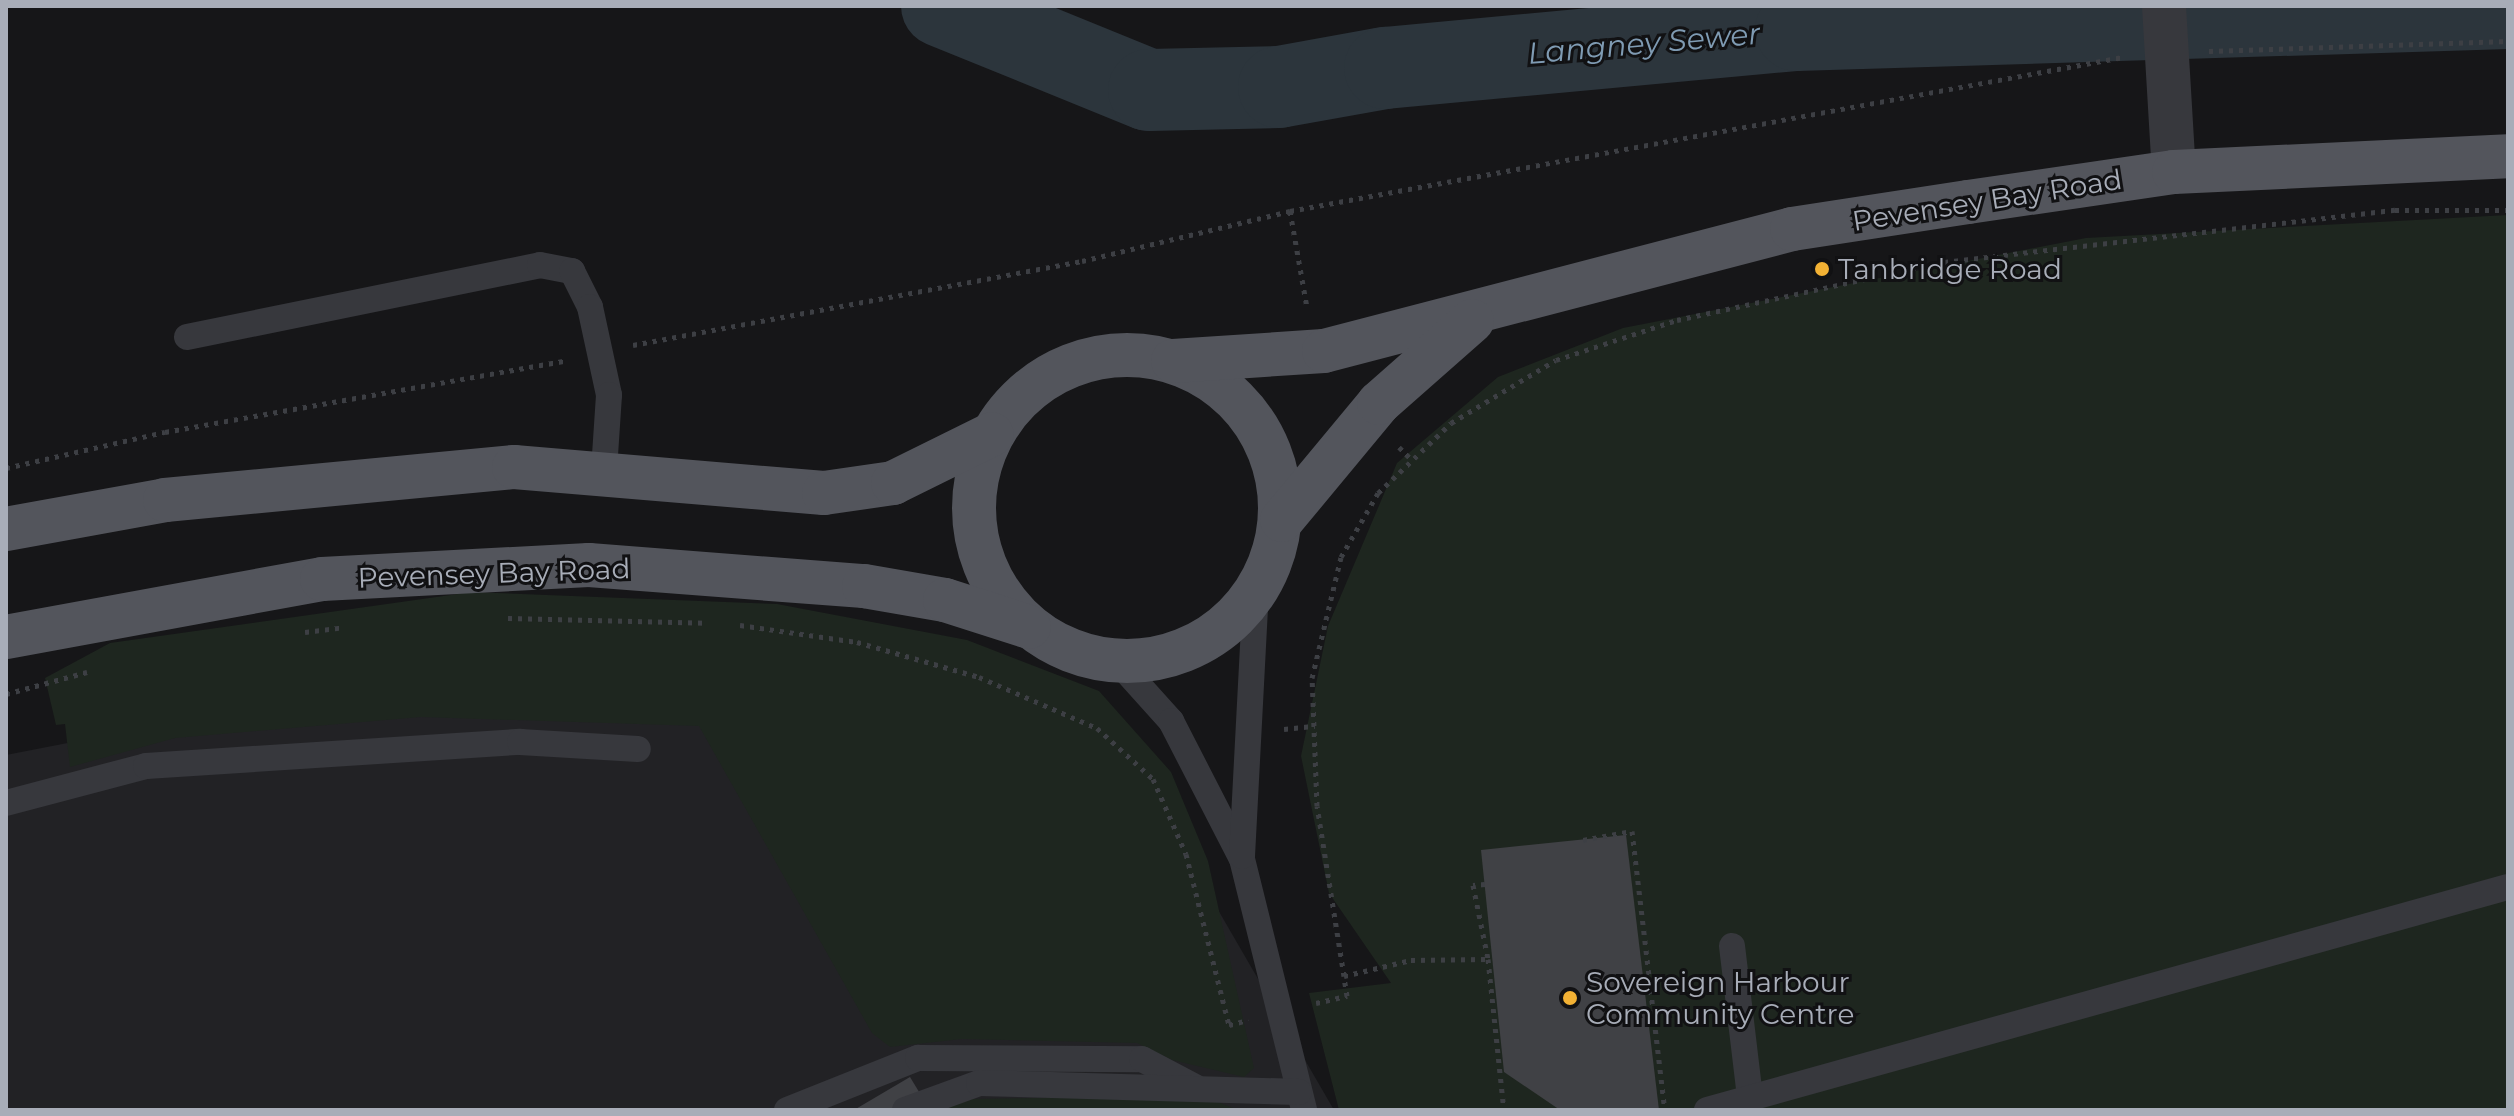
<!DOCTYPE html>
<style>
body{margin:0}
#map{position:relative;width:2514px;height:1116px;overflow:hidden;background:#161618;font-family:Montserrat,sans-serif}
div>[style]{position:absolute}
.built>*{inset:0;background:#222225}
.green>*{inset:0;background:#1e261f}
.river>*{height:82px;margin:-41px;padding:0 41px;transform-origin:41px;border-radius:41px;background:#2c353c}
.building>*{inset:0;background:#404145}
.path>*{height:5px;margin-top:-2.5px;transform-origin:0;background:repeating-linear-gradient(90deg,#3d3f44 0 4px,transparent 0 10px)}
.service>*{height:26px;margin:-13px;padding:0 13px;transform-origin:13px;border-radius:13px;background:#37383d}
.minor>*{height:44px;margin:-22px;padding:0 22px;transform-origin:22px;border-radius:22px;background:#37383d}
.primary>*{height:44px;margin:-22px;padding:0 22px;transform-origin:22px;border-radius:22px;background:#53555c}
.primary>.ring{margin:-22px;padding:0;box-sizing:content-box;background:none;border:44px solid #53555c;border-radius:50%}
.dots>*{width:22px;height:22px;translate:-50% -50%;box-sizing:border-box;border:4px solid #111113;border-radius:50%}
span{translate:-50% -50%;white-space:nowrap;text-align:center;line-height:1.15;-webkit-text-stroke:6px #111113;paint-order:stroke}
.street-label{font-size:28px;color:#a8adb8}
.poi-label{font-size:28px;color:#a8adb8}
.left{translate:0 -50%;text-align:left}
.water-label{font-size:30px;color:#7f9bb3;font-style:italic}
.frame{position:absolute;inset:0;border:8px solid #a8adb8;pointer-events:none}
</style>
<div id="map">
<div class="built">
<div style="clip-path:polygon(678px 695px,1159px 808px,1334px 1110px,6px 1110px,6px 755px,257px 706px)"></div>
</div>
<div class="green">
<div style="clip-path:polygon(2508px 215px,2508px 1110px,1339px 1110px,1309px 993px,1391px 983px,1329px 893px,1301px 756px,1328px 626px,1397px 463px,1498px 377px,1623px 328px,2086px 238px)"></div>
<div style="clip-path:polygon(472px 592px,777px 604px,967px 640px,1099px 691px,1171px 772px,1208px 861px,1254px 1068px,1244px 1077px,1172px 1060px,1137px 1043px,962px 1039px,890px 1047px,872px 1033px,699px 726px,421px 717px,175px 738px,70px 767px,65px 724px,56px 725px,45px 678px,110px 643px)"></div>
<div style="clip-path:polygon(1105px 1097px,1213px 1100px,1238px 1110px,938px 1110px,972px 1099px)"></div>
</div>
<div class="river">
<div style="left:942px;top:6px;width:223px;rotate:22.1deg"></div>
<div style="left:1149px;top:90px;width:130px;rotate:-1.3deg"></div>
<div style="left:1279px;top:87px;width:108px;rotate:-10.2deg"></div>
<div style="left:1385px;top:68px;width:413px;rotate:-5.3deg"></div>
<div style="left:1796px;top:30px;width:712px;rotate:-1.77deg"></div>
</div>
<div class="building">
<div style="clip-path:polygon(1626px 835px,1659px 1110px,1560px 1110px,1504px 1072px,1481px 850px)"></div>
<div style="clip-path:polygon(910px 1077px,930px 1110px,854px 1110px)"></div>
</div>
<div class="path">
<div style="left:2209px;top:51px;width:299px;rotate:-1.9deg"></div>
<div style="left:1290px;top:211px;width:97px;rotate:80deg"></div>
<div style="left:633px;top:345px;width:457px;rotate:-10.6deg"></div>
<div style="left:1082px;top:261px;width:214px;rotate:-13.5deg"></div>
<div style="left:1290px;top:211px;width:847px;rotate:-10.47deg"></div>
<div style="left:1399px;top:447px;width:18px;rotate:45deg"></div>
<div style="left:6px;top:468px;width:163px;rotate:-12.8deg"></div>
<div style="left:165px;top:432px;width:406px;rotate:-10.1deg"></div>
<div style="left:508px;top:618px;width:198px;rotate:1.4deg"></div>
<div style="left:740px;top:625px;width:118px;rotate:8.3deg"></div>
<div style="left:857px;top:642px;width:127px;rotate:16deg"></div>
<div style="left:979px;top:677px;width:129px;rotate:23.4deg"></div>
<div style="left:1097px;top:728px;width:76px;rotate:42.3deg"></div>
<div style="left:1153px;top:779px;width:82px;rotate:66.3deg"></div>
<div style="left:1186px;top:854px;width:176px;rotate:75.9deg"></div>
<div style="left:1229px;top:1025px;width:20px;rotate:-15deg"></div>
<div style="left:305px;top:632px;width:38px;rotate:-7deg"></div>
<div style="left:6px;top:694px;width:84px;rotate:-15.2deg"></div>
<div style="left:1284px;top:729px;width:31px;rotate:-6deg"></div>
<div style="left:1583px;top:840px;width:50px;rotate:-10.4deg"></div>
<div style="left:1632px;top:831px;width:281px;rotate:83.3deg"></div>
<div style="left:1485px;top:884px;width:12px;rotate:175deg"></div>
<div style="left:1473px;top:885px;width:76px;rotate:78.5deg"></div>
<div style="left:1344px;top:976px;width:172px;rotate:-99deg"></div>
<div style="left:1317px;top:806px;width:128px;rotate:-92.2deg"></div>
<div style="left:1312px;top:678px;width:124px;rotate:-76.5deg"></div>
<div style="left:1341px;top:557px;width:74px;rotate:-60deg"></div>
<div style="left:1378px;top:493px;width:101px;rotate:-43.8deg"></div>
<div style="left:1451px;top:423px;width:122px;rotate:-31deg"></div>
<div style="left:1556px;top:360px;width:127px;rotate:-18.3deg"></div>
<div style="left:1677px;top:320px;width:273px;rotate:-12.3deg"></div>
<div style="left:1944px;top:262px;width:454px;rotate:-6.6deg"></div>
<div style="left:2395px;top:210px;width:113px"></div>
<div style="left:1316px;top:1003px;width:32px;rotate:-13deg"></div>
<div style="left:1347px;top:996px;width:20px;rotate:-99deg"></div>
<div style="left:1344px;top:976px;width:69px;rotate:-13.4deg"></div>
<div style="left:1411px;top:960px;width:77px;rotate:-0.7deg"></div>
<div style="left:1488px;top:959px;width:152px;rotate:84deg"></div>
</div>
<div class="service">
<div style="left:187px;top:337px;width:360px;rotate:-11.5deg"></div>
<div style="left:540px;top:265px;width:33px;rotate:11deg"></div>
<div style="left:572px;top:271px;width:40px;rotate:63.4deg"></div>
<div style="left:590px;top:307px;width:90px;rotate:77.8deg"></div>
<div style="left:609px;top:395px;width:76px;rotate:93.8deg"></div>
<div style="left:1117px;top:661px;width:81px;rotate:48deg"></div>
<div style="left:1171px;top:721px;width:155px;rotate:62.8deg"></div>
<div style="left:1242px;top:859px;width:259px;rotate:76.1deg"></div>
<div style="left:6px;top:803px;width:145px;rotate:-14.8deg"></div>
<div style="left:146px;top:766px;width:375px;rotate:-3.7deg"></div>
<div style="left:520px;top:742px;width:118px;rotate:3.4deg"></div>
<div style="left:1242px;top:856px;width:264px;rotate:-87deg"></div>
<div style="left:1732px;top:946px;width:153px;rotate:83.2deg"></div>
<div style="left:787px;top:1110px;width:141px;rotate:-21.7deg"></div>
<div style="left:918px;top:1058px;width:224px;rotate:0.3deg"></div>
<div style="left:1142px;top:1059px;width:60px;rotate:27.8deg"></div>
<div style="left:905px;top:1110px;width:79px;rotate:-20deg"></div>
<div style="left:979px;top:1083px;width:320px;rotate:1.6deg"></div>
<div style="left:1707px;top:1110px;width:831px;rotate:-15.56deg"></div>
</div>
<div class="minor">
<div style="left:2164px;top:6px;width:166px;rotate:86.6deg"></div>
</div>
<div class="primary">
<div class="ring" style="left:974px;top:355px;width:262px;height:262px"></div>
<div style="left:1173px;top:361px;width:151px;rotate:-3.8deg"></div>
<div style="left:1324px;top:351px;width:484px;rotate:-14.6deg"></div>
<div style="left:1792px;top:229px;width:178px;rotate:-8.7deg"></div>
<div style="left:1968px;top:202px;width:208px;rotate:-8.3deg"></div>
<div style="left:2174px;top:172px;width:334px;rotate:-2.7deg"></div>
<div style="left:1282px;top:520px;width:152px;rotate:-50.3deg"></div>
<div style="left:1379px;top:403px;width:124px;rotate:-41.4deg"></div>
<div style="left:6px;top:529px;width:162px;rotate:-10.3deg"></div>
<div style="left:165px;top:500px;width:351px;rotate:-5.4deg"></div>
<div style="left:514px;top:467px;width:311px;rotate:4.8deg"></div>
<div style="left:824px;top:493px;width:70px;rotate:-8.2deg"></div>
<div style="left:893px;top:483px;width:110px;rotate:-26.3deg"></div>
<div style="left:6px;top:637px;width:321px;rotate:-10.4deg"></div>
<div style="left:322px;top:579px;width:267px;rotate:-3deg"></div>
<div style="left:589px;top:565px;width:276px;rotate:4.4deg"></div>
<div style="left:864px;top:586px;width:82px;rotate:9.8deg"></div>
<div style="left:945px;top:600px;width:88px;rotate:17.8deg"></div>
</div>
<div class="dots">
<div style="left:1822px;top:269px;background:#f2b134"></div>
<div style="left:1570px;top:998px;background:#f2b134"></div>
</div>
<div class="street-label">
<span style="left:1987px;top:200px;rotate:-9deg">Pevensey Bay Road</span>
<span style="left:494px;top:573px;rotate:-2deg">Pevensey Bay Road</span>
</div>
<div class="poi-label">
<span class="left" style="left:1838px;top:269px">Tanbridge Road</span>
<span class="left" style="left:1586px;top:998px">Sovereign Harbour<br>Community Centre</span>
</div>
<div class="water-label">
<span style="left:1644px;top:44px;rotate:-5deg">Langney Sewer</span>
</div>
<div class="frame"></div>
</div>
